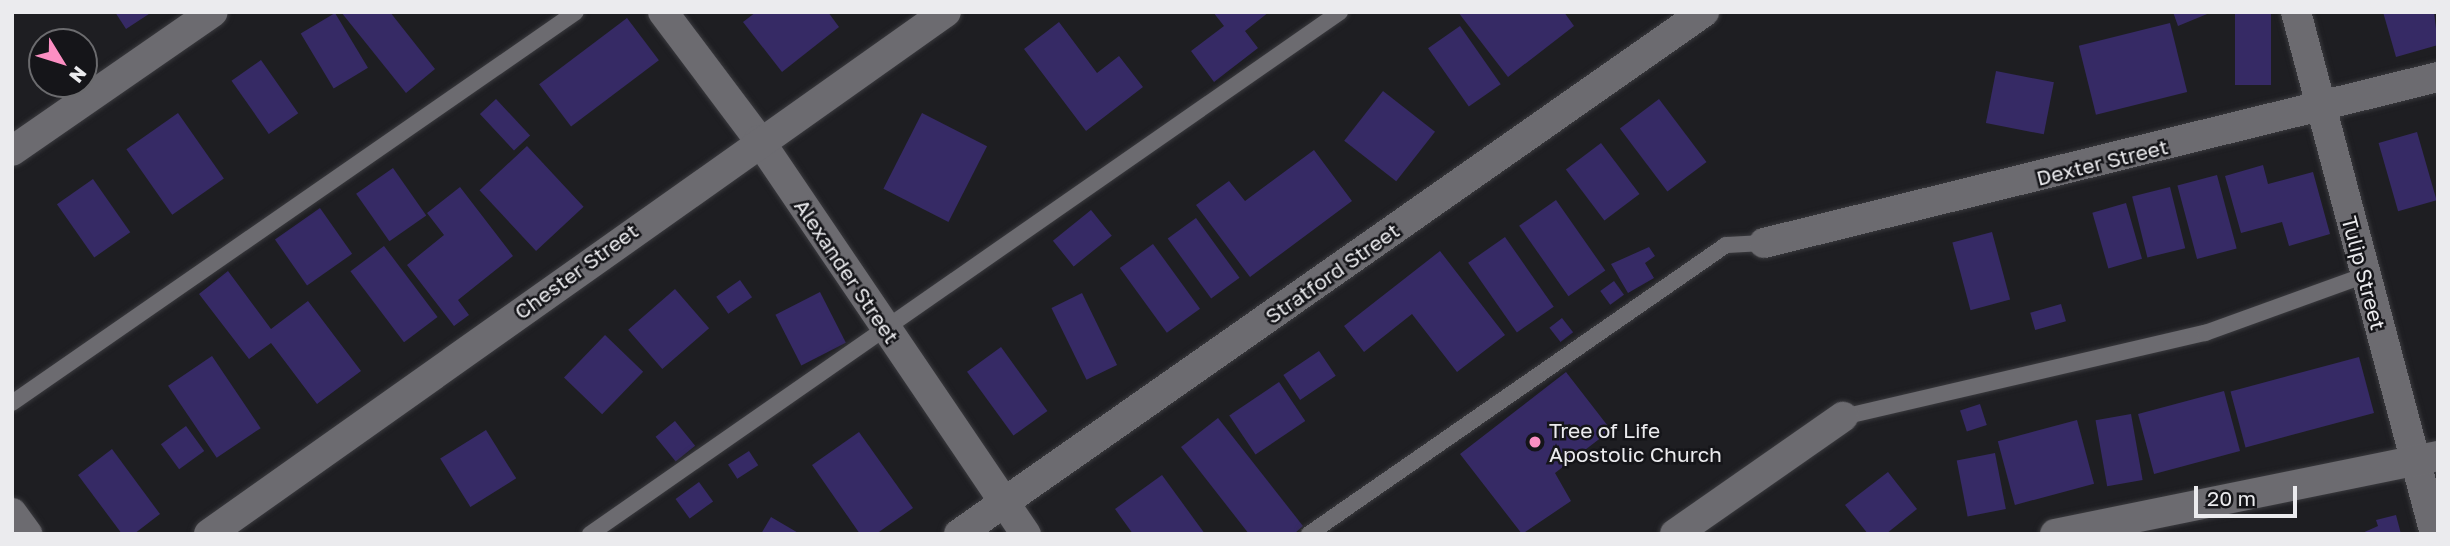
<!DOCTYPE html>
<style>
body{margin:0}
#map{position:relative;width:2450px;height:546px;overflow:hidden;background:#1e1e22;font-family:"Golos Text",sans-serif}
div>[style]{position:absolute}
.building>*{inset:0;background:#362a65;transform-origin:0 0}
.roads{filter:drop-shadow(0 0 2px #3a3a3e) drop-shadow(0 0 2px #3a3a3e)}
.lane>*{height:16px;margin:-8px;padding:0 8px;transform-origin:8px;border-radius:8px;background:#6c6b70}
.street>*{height:30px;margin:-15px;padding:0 15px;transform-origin:15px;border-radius:15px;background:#6c6b70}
.dots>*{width:19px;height:19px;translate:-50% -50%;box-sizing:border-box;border:4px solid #151519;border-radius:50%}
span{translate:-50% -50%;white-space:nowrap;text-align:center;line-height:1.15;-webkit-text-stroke:5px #151519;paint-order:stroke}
.street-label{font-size:21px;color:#ebebee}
.poi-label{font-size:21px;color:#ebebee}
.left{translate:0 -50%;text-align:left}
.frame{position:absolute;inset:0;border:14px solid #ebebee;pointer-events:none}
.north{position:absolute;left:28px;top:28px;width:70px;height:70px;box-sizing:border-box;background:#151519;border:2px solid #6b6b6e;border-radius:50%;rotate:128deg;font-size:19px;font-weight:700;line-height:28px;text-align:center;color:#ebebee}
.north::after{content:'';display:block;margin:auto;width:24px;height:32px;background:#fc8fc3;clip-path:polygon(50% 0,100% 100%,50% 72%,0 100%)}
.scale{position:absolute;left:2194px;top:486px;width:103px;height:32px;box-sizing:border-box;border:4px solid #ebebee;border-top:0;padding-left:9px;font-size:21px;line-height:24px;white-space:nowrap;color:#ebebee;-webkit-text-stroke:5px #151519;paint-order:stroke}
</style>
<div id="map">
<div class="building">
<div style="clip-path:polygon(115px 12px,152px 12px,126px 29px)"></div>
<div style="clip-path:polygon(341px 12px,390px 12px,435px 69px,406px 93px)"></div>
<div style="clip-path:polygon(756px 12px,828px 12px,839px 27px,782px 72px,743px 22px)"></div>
<div style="clip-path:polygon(1213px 12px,1269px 12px,1245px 31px,1258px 48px,1214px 82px,1191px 51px,1224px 26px)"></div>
<div style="clip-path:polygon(1458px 12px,1564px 12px,1574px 26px,1508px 77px)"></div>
<div style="clip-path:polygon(2173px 12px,2212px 12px,2178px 26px)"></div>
<div style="left:2235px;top:12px;width:36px;height:73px"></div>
<div style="clip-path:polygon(2383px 12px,2434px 12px,2438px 45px,2396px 57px)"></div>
<div style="left:335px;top:13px;width:64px;height:40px;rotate:59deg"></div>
<div style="left:627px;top:18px;width:53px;height:110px;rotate:53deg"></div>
<div style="clip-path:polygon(1059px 22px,1097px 73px,1119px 56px,1143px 87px,1086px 131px,1024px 49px)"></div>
<div style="left:2170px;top:23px;width:71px;height:94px;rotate:76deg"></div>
<div style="left:1460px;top:26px;width:71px;height:39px;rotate:55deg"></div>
<div style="left:261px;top:60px;width:65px;height:36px;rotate:55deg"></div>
<div style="left:1996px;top:71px;width:59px;height:53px;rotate:11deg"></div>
<div style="left:1383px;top:91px;width:66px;height:63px;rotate:38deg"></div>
<div style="left:496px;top:99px;width:50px;height:22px;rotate:47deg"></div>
<div style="left:1659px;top:99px;width:79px;height:49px;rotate:53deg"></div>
<div style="left:178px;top:113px;width:80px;height:63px;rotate:55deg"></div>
<div style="left:922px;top:113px;width:73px;height:85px;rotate:27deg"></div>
<div style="left:2417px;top:132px;width:71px;height:40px;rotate:74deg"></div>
<div style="left:1601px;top:143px;width:64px;height:44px;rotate:53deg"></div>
<div style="left:527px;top:146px;width:83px;height:65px;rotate:47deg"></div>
<div style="clip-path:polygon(1314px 150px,1352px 201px,1250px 277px,1196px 205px,1229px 181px,1245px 201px)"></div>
<div style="clip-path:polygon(2263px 165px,2268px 184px,2313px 172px,2330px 234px,2289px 246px,2282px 222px,2241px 233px,2225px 176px)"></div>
<div style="left:393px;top:168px;width:58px;height:45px;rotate:55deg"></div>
<div style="left:2217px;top:175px;width:76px;height:41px;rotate:75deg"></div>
<div style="left:93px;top:179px;width:65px;height:44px;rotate:55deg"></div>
<div style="clip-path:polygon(460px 187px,513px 256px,458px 300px,469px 315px,454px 326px,407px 265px,444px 235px,427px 213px)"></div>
<div style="left:2170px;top:187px;width:63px;height:39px;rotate:76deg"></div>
<div style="left:1556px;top:200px;width:86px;height:45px;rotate:55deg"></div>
<div style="left:2126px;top:203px;width:58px;height:35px;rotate:74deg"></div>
<div style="left:320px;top:208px;width:56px;height:55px;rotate:55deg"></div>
<div style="left:1091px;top:210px;width:33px;height:49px;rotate:51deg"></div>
<div style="left:1196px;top:218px;width:74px;height:35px;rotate:54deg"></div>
<div style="left:1992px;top:232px;width:70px;height:41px;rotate:75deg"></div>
<div style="left:1505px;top:237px;width:85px;height:45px;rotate:55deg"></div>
<div style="left:1153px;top:244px;width:80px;height:41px;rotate:54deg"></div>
<div style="left:384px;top:246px;width:89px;height:42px;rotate:53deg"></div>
<div style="clip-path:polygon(1649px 247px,1655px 256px,1645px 263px,1654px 278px,1628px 293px,1611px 264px)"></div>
<div style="clip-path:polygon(1440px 251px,1505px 335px,1457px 372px,1412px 314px,1364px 352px,1344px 326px)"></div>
<div style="clip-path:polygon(228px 271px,271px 329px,308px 301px,361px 371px,317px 404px,271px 343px,249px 359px,199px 294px)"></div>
<div style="left:740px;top:280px;width:21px;height:29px;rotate:55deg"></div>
<div style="left:1614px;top:281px;width:17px;height:17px;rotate:54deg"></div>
<div style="left:675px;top:289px;width:52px;height:62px;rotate:49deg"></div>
<div style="left:820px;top:292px;width:57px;height:50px;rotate:63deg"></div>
<div style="left:1082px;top:293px;width:80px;height:34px;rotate:64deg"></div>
<div style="left:2061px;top:304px;width:18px;height:32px;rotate:74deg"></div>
<div style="left:1562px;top:318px;width:18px;height:16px;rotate:52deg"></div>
<div style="left:605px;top:335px;width:53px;height:59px;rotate:44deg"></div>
<div style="left:1001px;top:347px;width:79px;height:42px;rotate:54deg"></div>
<div style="left:1319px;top:351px;width:30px;height:43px;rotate:56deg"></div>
<div style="left:212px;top:356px;width:87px;height:53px;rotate:56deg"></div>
<div style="left:2359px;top:357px;width:58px;height:133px;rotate:75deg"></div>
<div style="clip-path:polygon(1566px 372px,1611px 430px,1555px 473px,1571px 501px,1522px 534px,1460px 454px)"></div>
<div style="left:1279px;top:382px;width:47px;height:60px;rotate:56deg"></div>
<div style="left:2224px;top:391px;width:62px;height:89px;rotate:75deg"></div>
<div style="left:1980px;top:404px;width:22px;height:21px;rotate:72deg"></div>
<div style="left:2131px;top:414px;width:67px;height:36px;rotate:80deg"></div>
<div style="clip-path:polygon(1218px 418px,1303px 526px,1294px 534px,1249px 534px,1181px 447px)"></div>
<div style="left:2077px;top:420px;width:66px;height:82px;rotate:75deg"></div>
<div style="left:675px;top:421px;width:32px;height:25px;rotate:51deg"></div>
<div style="left:186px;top:426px;width:31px;height:31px;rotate:54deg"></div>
<div style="left:486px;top:430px;width:57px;height:54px;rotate:58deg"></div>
<div style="clip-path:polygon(859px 432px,913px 508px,876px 534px,860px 534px,812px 465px)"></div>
<div style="clip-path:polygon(112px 449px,160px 514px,134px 534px,122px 534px,78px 475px)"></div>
<div style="left:749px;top:451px;width:17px;height:25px;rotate:57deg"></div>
<div style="left:1995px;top:453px;width:57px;height:39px;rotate:79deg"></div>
<div style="clip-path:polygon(1888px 472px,1917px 509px,1886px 534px,1868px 534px,1845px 505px)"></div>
<div style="clip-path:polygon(1162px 475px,1205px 534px,1133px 534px,1115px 509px)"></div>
<div style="left:699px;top:482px;width:24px;height:29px;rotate:54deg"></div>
<div style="clip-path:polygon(2396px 515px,2401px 534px,2360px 534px,2378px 526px,2376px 520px)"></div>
<div style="clip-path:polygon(771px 517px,800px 534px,761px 534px)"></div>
</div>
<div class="roads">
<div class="lane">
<div style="left:12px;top:403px;width:686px;rotate:-34.73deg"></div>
<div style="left:1843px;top:417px;width:372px;rotate:-13.1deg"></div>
<div style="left:2205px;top:333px;width:170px;rotate:-19.9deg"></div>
<div style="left:590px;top:534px;width:914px;rotate:-34.84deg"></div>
<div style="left:1309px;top:534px;width:507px;rotate:-34.72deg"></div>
<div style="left:1726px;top:245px;width:38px;rotate:-3deg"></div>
</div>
<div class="street">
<div style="left:663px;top:12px;width:160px;rotate:53.1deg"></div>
<div style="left:759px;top:140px;width:476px;rotate:55.9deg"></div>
<div style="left:2296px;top:12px;width:540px;rotate:75.09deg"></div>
<div style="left:12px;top:151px;width:244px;rotate:-34.7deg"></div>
<div style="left:1764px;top:243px;width:694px;rotate:-13.84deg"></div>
<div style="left:12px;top:513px;width:26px;rotate:54deg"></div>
<div style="left:209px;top:534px;width:903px;rotate:-35.31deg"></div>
<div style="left:959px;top:534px;width:910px;rotate:-35.02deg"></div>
<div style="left:1675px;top:534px;width:205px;rotate:-34.9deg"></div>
<div style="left:2055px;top:534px;width:391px;rotate:-11.5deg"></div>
</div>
</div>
<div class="dots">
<div style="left:1535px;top:442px;background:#fc8fc3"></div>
</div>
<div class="street-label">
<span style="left:2102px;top:162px;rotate:-14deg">Dexter Street</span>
<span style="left:576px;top:271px;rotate:-36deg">Chester Street</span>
<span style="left:847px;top:271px;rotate:56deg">Alexander Street</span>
<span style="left:1332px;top:273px;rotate:-35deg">Stratford Street</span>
<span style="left:2364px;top:273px;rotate:75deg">Tulip Street</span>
</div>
<div class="poi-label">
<span class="left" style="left:1549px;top:442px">Tree of Life<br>Apostolic Church</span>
</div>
<div class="frame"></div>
<div class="north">N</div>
<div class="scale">20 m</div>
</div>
